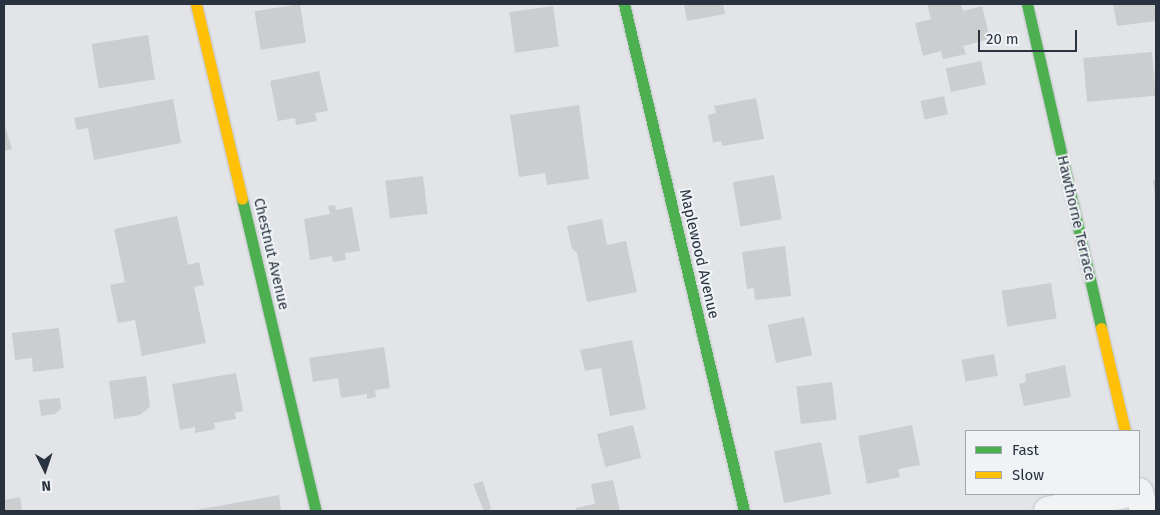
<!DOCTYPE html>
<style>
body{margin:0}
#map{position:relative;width:1160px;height:515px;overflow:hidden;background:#e2e4e7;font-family:"Fira Sans",sans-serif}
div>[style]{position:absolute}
.building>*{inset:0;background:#cbcdcf;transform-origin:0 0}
.roads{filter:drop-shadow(0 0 1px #c0c2c5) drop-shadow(0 0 1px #c0c2c5)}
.street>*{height:28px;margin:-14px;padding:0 14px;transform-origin:14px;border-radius:14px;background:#f1f2f4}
.fast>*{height:11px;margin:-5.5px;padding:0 5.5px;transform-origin:5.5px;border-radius:5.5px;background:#4caf50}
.slow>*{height:11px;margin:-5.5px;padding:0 5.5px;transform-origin:5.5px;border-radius:5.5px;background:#ffc107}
span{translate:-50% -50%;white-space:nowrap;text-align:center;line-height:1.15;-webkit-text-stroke:4px #f0f3f6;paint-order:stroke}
.street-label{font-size:15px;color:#293340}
.frame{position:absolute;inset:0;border:5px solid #293340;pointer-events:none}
.legend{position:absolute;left:965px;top:430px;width:175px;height:65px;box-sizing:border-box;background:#f0f3f6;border:1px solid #a0a6ad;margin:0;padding:6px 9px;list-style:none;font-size:15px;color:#293340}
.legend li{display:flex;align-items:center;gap:10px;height:25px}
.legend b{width:25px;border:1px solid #a0a6ad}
.north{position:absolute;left:20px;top:445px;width:50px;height:50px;-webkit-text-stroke:4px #f0f3f6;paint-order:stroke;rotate:176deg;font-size:14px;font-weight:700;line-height:20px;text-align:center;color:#293340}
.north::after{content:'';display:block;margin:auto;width:18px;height:22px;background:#293340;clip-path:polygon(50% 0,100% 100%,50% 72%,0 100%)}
.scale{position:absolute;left:978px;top:30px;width:99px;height:22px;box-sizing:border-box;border:2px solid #293340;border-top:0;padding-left:6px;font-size:15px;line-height:18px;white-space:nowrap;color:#293340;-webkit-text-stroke:4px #f0f3f6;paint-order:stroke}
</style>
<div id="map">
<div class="building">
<div style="left:300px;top:4px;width:39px;height:46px;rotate:81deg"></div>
<div style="clip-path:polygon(684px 4px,723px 4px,725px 14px,687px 21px)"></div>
<div style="clip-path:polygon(927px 4px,961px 4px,963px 11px,982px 6px,990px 39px,963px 46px,966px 54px,943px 59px,941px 51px,923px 56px,915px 23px,931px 19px)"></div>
<div style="clip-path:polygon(1113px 4px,1156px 4px,1156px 21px,1117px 26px)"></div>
<div style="left:553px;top:6px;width:41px;height:44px;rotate:82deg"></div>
<div style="left:148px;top:35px;width:45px;height:57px;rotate:81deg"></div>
<div style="left:1152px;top:52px;width:44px;height:69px;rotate:85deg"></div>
<div style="left:981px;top:61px;width:24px;height:36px;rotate:78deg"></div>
<div style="clip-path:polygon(319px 71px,328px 111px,315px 113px,317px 121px,296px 125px,295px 118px,278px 121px,270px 81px)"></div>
<div style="left:944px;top:96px;width:19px;height:24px;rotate:78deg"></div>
<div style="clip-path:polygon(756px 98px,764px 139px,722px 146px,721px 141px,713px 143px,708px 115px,716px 113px,714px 106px)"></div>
<div style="clip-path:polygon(173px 99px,181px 143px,94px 160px,88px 128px,77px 130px,74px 118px)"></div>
<div style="clip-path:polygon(579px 105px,589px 179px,547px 185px,545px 173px,519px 177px,510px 115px)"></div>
<div style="clip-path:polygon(4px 122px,12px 149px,4px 151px)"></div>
<div style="left:774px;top:175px;width:45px;height:42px;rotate:80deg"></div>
<div style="left:423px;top:176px;width:38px;height:38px;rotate:83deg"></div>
<div style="clip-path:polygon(1156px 179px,1156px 195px,1155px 195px,1153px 180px)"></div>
<div style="clip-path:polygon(335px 205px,336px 210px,352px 207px,360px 251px,345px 253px,346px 260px,333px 262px,332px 256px,310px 260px,304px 219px,330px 214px,328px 206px)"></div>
<div style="clip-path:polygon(177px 216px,188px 265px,199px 262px,204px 285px,194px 287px,206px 343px,142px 356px,135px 320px,118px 323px,110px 285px,125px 282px,114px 229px)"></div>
<div style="clip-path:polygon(602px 219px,607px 245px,626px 241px,637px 292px,587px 302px,577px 253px,572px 249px,567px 226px)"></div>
<div style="clip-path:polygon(785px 246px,791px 296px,755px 300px,754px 288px,747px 289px,742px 252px)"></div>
<div style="left:1051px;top:283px;width:36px;height:50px;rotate:81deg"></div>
<div style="left:804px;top:317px;width:39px;height:37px;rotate:78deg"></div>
<div style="clip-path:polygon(59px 328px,64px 368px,33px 372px,32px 358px,15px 360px,12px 333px)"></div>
<div style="clip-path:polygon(632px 340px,646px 409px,610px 416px,601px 368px,585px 371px,580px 350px)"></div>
<div style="clip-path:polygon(384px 347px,390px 388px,375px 390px,376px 397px,367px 399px,367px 394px,341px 398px,338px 378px,313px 382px,309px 358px)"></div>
<div style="left:994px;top:354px;width:22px;height:33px;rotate:80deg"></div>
<div style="clip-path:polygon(1065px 365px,1071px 397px,1024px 406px,1019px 384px,1026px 382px,1025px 374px)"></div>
<div style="clip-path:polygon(236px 373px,243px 411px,235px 413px,236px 419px,214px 423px,215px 429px,195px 433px,195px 427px,180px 430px,172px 384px)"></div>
<div style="clip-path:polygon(146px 376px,150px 407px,140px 415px,114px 419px,109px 381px)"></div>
<div style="left:832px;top:382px;width:38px;height:36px;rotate:83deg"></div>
<div style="clip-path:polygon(60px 398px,61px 409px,55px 414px,41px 416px,39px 400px)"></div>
<div style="left:633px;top:425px;width:34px;height:37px;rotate:76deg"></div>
<div style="clip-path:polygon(912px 425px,920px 465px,898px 469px,900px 477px,867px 484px,858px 436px)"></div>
<div style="left:821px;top:442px;width:53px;height:48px;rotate:79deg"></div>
<div style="clip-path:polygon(613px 480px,620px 511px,576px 511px,576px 508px,595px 504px,591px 484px)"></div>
<div style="clip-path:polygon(483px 481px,491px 509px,484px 511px,473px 484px)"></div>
<div style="clip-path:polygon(279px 495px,281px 511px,196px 511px,196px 510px)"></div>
<div style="clip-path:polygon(20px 497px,22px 511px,4px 511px,4px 500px)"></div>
</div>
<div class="roads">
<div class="street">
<div style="left:1139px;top:492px;width:20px;rotate:75deg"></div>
<div style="left:1048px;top:511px;width:78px;rotate:-12.6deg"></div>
</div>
<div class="fast">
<div style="left:624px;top:4px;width:521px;rotate:76.68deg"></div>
<div style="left:1027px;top:4px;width:332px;rotate:77.1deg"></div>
<div style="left:242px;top:199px;width:321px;rotate:76.7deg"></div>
</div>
<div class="slow">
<div style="left:196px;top:4px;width:200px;rotate:76.7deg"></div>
<div style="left:1101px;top:328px;width:106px;rotate:76.9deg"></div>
</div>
</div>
<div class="street-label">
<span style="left:1076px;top:218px;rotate:77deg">Hawthorne Terrace</span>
<span style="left:271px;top:254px;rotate:77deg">Chestnut Avenue</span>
<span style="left:699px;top:254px;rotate:77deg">Maplewood Avenue</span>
</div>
<div class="frame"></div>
<ul class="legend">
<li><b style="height:6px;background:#4caf50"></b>Fast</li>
<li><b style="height:6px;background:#ffc107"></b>Slow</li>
</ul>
<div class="north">N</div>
<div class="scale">20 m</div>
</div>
